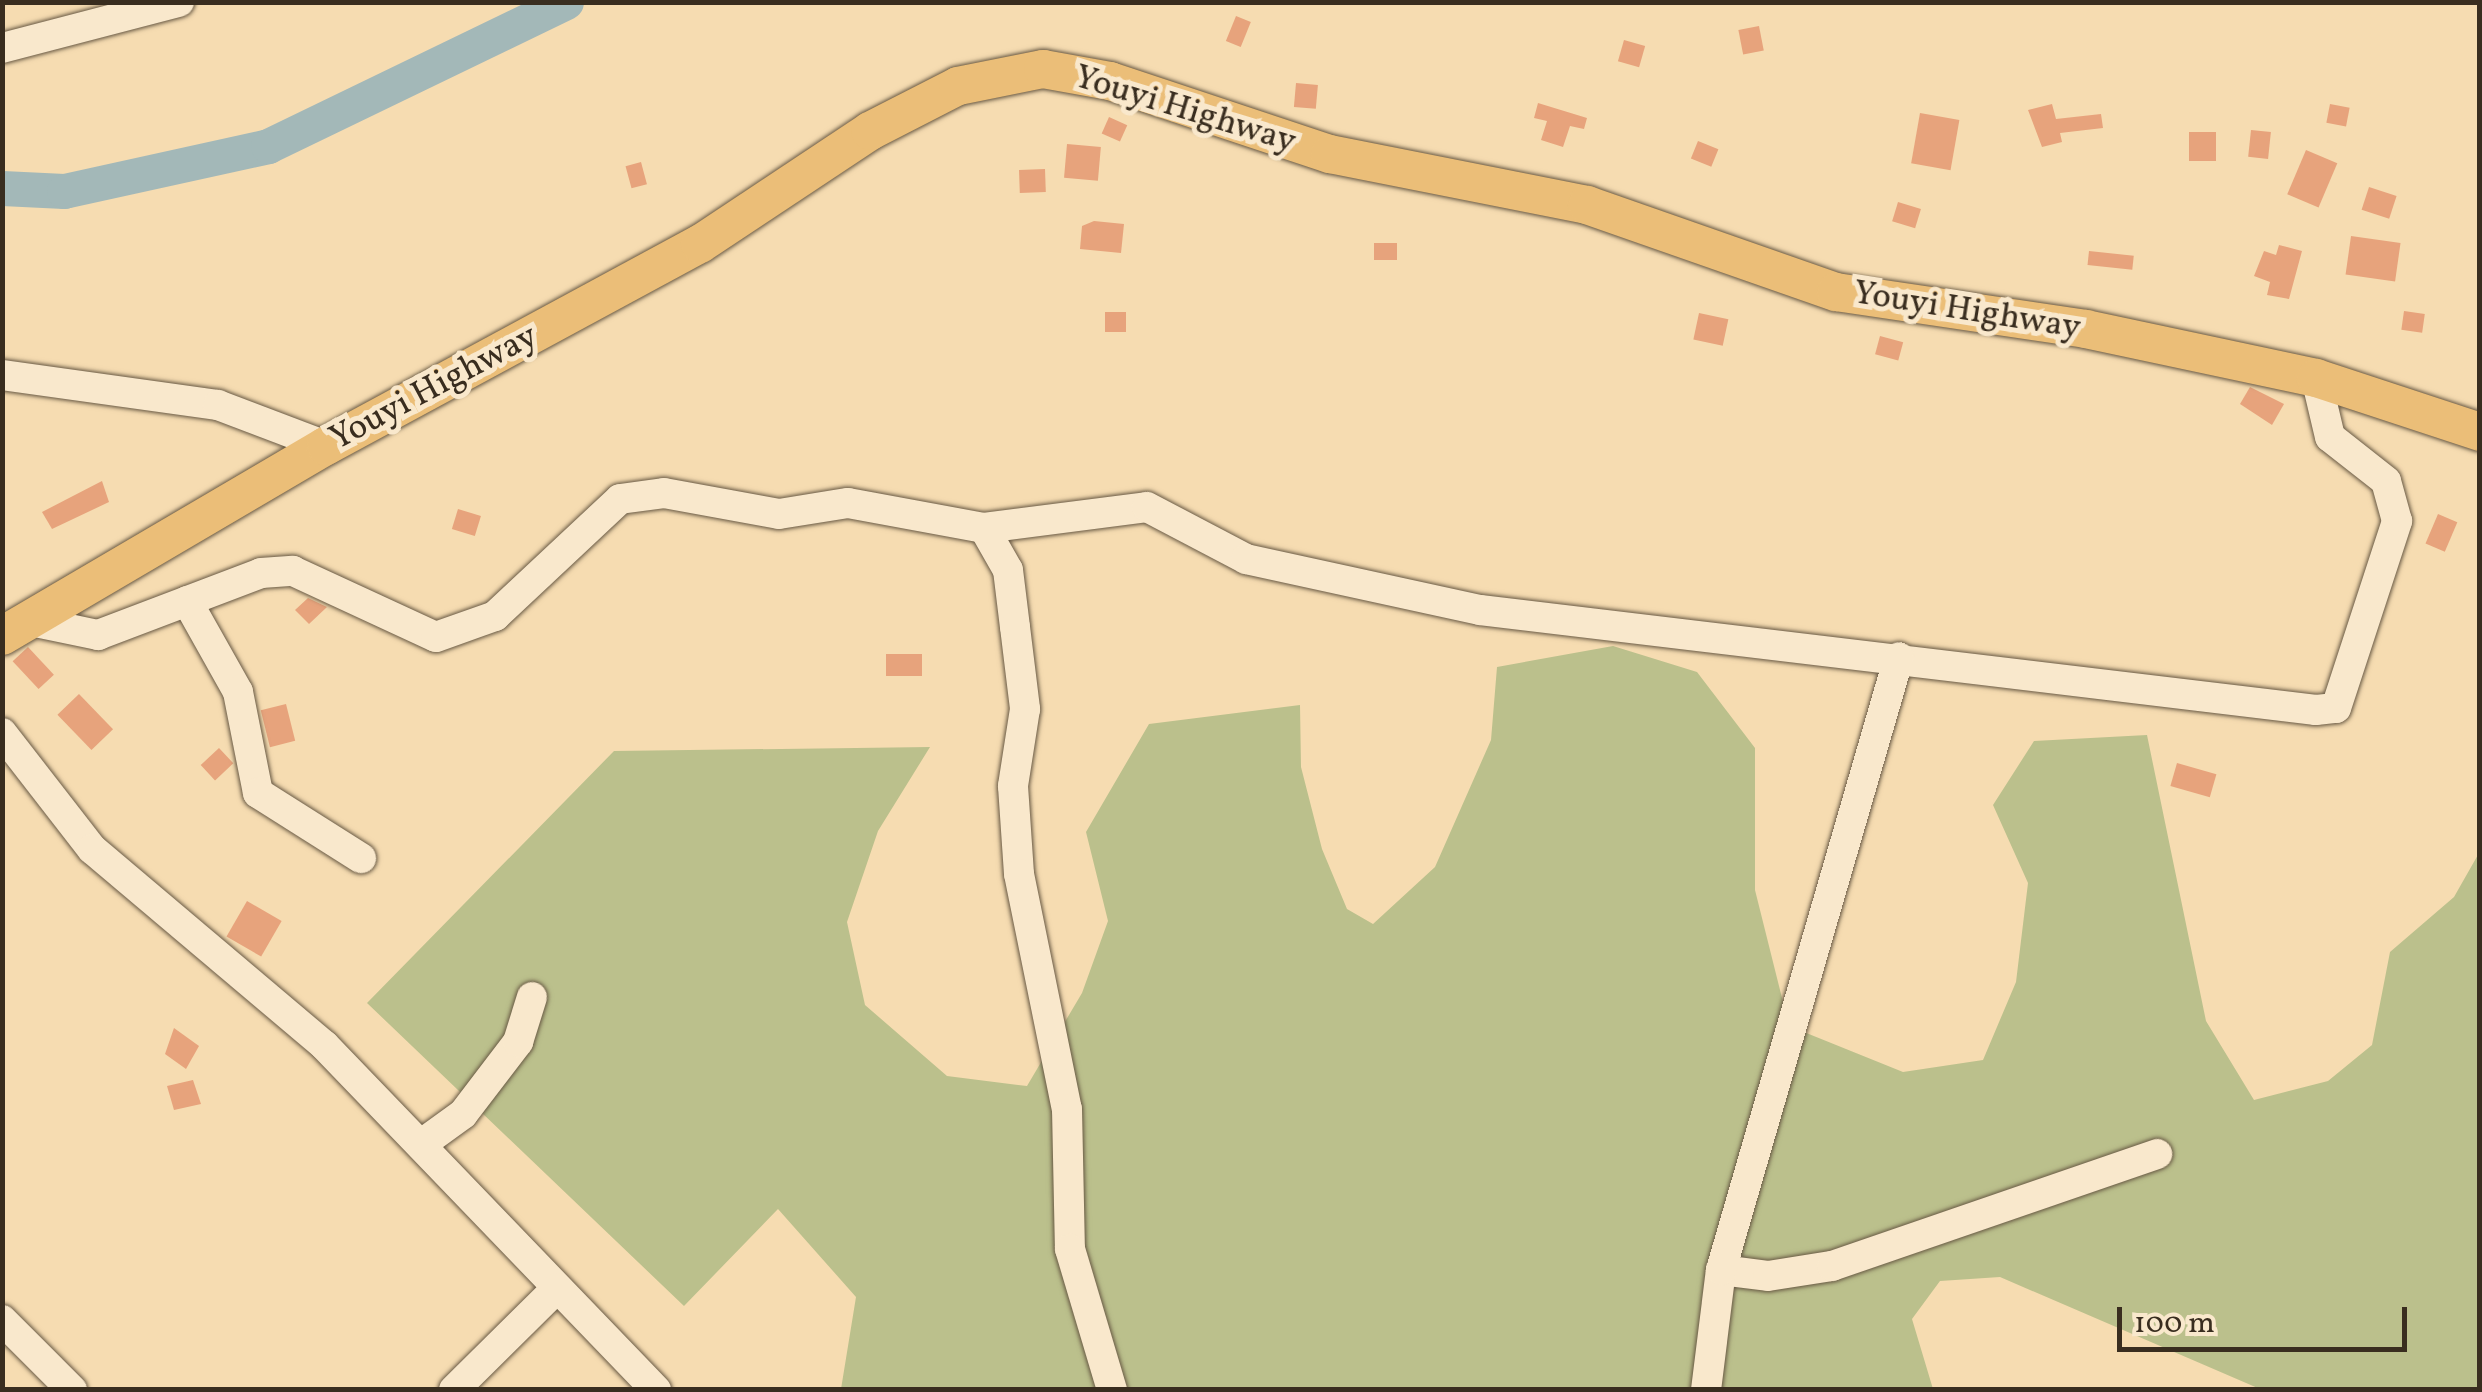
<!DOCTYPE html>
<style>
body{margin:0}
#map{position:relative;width:2482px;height:1392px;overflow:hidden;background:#f6dcb1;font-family:Vollkorn,serif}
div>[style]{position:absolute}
.green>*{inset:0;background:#bbc08c}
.river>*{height:35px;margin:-17.5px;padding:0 17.5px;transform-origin:17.5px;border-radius:17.5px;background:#a3b8b8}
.building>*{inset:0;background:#e7a37c;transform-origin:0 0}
.roads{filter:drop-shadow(0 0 2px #685944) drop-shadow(0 0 2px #685944)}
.minor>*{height:30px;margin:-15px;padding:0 15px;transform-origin:15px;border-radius:15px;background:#f9e8cc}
.major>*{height:38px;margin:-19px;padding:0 19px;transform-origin:19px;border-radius:19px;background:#ebbe78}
span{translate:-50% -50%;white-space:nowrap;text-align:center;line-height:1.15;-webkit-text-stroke:10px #f9e8cc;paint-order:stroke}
.street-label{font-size:35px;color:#392d1f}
.frame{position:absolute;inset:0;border:5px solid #392d1f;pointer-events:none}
.scale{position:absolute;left:2117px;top:1307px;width:290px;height:45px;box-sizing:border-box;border:5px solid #392d1f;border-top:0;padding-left:12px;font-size:30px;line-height:35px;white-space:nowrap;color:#392d1f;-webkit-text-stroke:8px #f9e8cc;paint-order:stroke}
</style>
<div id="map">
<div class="green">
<div style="clip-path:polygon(1613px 646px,1697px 672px,1755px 748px,1755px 890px,1789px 1026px,1903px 1072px,1983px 1060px,2016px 982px,2028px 883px,1993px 805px,2034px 741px,2147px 735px,2206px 1021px,2254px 1100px,2328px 1081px,2372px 1045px,2390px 952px,2454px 897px,2479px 853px,2479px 1389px,2260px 1389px,2000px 1277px,1940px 1281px,1912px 1319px,1933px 1389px,841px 1389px,856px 1297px,778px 1209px,684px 1306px,367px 1003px,614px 751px,930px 747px,878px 831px,847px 922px,865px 1005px,947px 1076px,1027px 1086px,1082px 993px,1108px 921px,1086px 832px,1149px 724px,1300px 705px,1301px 767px,1322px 849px,1347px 909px,1373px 924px,1435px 867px,1491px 740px,1497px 667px)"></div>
</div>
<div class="river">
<div style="left:2px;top:188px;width:62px;rotate:2.8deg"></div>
<div style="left:64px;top:191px;width:209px;rotate:-12.4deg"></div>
<div style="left:268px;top:146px;width:331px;rotate:-25.8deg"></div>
</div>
<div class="building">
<div style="left:1236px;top:16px;width:16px;height:27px;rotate:22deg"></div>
<div style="left:1759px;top:26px;width:25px;height:21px;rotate:79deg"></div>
<div style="left:1624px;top:40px;width:22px;height:22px;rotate:16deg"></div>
<div style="left:1296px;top:83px;width:22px;height:24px;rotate:5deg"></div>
<div style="clip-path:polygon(1538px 103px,1587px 118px,1584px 129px,1570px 126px,1563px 147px,1541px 140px,1547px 121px,1534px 118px)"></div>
<div style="clip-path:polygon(2052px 104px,2056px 119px,2101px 114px,2103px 128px,2060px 133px,2062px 142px,2042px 147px,2028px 110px)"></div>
<div style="left:2330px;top:104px;width:20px;height:19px;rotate:11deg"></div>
<div style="left:1920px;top:113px;width:40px;height:51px;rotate:10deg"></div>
<div style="left:1109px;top:117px;width:20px;height:18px;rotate:24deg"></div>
<div style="left:2251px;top:130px;width:20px;height:27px;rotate:6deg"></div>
<div style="left:2189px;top:132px;width:27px;height:29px"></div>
<div style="left:1698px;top:141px;width:22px;height:19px;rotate:22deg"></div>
<div style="left:1067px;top:144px;width:34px;height:34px;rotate:5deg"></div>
<div style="left:2306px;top:150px;width:34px;height:48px;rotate:23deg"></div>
<div style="left:641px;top:162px;width:23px;height:16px;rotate:75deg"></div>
<div style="left:1045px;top:169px;width:23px;height:26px;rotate:88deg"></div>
<div style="left:2369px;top:187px;width:29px;height:24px;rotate:18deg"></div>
<div style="left:1898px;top:202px;width:24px;height:20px;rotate:17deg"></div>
<div style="clip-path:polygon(1094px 221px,1124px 224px,1121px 253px,1080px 249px,1082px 226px)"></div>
<div style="left:2351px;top:236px;width:50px;height:39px;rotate:8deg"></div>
<div style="left:1374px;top:243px;width:23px;height:17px"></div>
<div style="clip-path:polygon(2279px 245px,2302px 251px,2289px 299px,2267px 295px,2270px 282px,2254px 276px,2264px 251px,2276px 255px)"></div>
<div style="left:2089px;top:251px;width:45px;height:14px;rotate:6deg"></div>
<div style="left:2404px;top:311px;width:21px;height:19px;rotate:8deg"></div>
<div style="left:1105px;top:312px;width:21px;height:20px"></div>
<div style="left:1699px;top:313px;width:30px;height:27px;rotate:12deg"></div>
<div style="left:1880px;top:336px;width:24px;height:19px;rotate:15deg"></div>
<div style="clip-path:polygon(2250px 387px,2284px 404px,2272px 425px,2240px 404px)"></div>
<div style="clip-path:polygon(102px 481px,109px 502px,52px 529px,42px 512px)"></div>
<div style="left:458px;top:509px;width:24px;height:21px;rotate:17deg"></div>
<div style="left:2438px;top:514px;width:21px;height:32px;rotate:23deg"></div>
<div style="clip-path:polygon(308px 598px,327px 607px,309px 624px,295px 610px)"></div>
<div style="left:28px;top:647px;width:38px;height:21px;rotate:47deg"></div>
<div style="left:922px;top:654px;width:22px;height:36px;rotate:90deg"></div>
<div style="left:79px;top:694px;width:49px;height:30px;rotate:46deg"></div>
<div style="left:286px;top:704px;width:38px;height:26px;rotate:76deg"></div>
<div style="left:219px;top:748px;width:21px;height:25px;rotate:47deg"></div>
<div style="left:2177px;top:763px;width:41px;height:24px;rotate:16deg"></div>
<div style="left:247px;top:901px;width:40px;height:41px;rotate:30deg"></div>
<div style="clip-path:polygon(174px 1028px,199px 1046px,186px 1069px,165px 1054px)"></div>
<div style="clip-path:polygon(193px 1080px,201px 1104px,174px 1110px,167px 1086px)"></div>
</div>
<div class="roads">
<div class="minor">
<div style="left:2px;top:48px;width:183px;rotate:-14.6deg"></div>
<div style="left:2px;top:375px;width:218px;rotate:7.9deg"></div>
<div style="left:218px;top:405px;width:116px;rotate:20.8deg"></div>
<div style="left:984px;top:528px;width:48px;rotate:60.3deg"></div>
<div style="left:1008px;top:570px;width:57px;rotate:83deg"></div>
<div style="left:1015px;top:627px;width:83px;rotate:83deg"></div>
<div style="left:1025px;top:709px;width:78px;rotate:98.9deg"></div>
<div style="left:1013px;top:786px;width:88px;rotate:86.1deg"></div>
<div style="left:1019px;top:874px;width:240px;rotate:78.5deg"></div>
<div style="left:1067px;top:1109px;width:140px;rotate:88.8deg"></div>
<div style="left:1070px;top:1249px;width:147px;rotate:73.4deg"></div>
<div style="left:187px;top:601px;width:104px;rotate:60.7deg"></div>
<div style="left:238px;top:692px;width:103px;rotate:78.8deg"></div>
<div style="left:258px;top:793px;width:122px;rotate:32.3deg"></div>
<div style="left:26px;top:620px;width:74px;rotate:11.8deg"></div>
<div style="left:98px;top:635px;width:174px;rotate:-20.8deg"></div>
<div style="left:261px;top:573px;width:32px;rotate:-4deg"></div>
<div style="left:293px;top:571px;width:157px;rotate:24.8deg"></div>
<div style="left:436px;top:637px;width:63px;rotate:-19.6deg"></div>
<div style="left:495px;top:616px;width:171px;rotate:-43.1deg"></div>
<div style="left:620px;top:499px;width:44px;rotate:-7.8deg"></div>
<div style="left:664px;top:493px;width:117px;rotate:10.3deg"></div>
<div style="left:779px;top:514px;width:70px;rotate:-9.1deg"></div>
<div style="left:848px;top:503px;width:138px;rotate:10.4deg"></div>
<div style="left:984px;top:528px;width:164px;rotate:-7.3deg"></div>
<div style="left:1147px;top:507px;width:112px;rotate:27.7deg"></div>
<div style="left:1246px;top:559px;width:239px;rotate:12.3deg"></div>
<div style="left:1480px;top:610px;width:842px;rotate:6.82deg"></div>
<div style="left:2316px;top:710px;width:20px;rotate:-6deg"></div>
<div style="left:2336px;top:708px;width:197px;rotate:-71.9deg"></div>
<div style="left:2397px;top:521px;width:41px;rotate:-105.4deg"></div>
<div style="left:2386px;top:481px;width:71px;rotate:-141.8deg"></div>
<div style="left:2330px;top:437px;width:61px;rotate:-103.3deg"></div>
<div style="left:2px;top:733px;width:147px;rotate:52.2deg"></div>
<div style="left:92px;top:849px;width:304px;rotate:40.2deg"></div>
<div style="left:324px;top:1045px;width:479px;rotate:46.1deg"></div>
<div style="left:423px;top:1143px;width:49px;rotate:-35.9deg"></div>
<div style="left:463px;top:1114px;width:91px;rotate:-52.6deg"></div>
<div style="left:518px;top:1042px;width:47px;rotate:-72.7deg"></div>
<div style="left:1721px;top:1270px;width:47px;rotate:7.3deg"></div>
<div style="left:1768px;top:1276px;width:65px;rotate:-8.9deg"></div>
<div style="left:1832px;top:1266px;width:344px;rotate:-19deg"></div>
<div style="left:2px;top:1320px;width:99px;rotate:45deg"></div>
<div style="left:454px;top:1390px;width:145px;rotate:-44.7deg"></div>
<div style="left:1706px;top:1390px;width:121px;rotate:-82.9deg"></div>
<div style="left:1721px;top:1270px;width:638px;rotate:-73.81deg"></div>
</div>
<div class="major">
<div style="left:2px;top:636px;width:376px;rotate:-30.4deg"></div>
<div style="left:326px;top:446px;width:425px;rotate:-28.4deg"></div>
<div style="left:700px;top:244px;width:204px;rotate:-33.6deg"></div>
<div style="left:870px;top:131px;width:99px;rotate:-27.1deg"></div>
<div style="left:958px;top:86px;width:87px;rotate:-11.3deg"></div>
<div style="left:1043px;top:69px;width:68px;rotate:10.2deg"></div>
<div style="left:1110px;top:81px;width:232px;rotate:18.4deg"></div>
<div style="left:1330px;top:154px;width:262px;rotate:11.2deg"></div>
<div style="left:1587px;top:205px;width:264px;rotate:19.3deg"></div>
<div style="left:1836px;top:292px;width:253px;rotate:8.4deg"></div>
<div style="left:2086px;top:329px;width:235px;rotate:12deg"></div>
<div style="left:2316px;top:378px;width:173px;rotate:18.2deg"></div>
</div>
</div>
<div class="street-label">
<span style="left:1185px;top:110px;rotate:17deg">Youyi Highway</span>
<span style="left:1967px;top:311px;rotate:9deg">Youyi Highway</span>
<span style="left:434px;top:388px;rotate:-28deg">Youyi Highway</span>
</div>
<div class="frame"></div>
<div class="scale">100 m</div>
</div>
